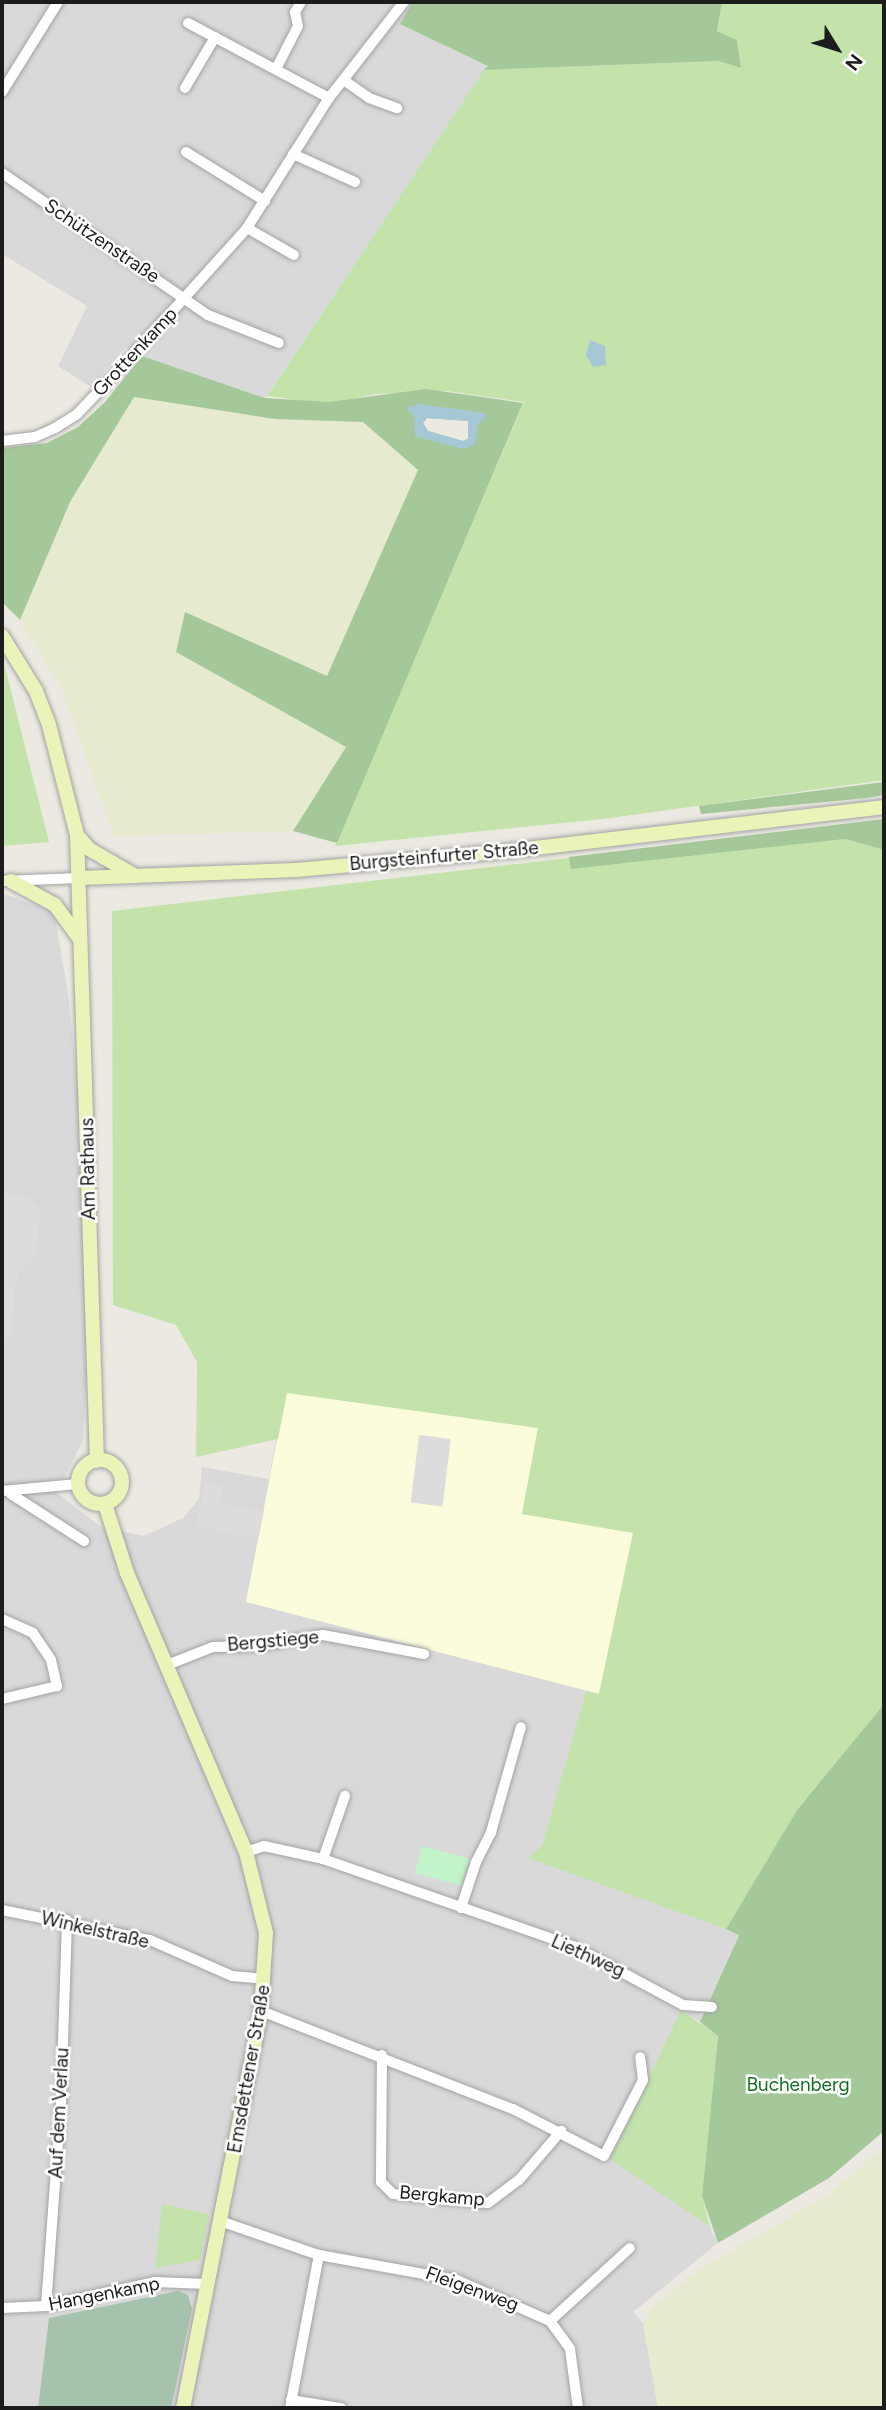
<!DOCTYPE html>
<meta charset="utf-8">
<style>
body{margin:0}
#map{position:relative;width:886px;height:2410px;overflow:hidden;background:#ece9e2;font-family:Figtree,sans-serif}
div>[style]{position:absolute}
.residential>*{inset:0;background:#dad9d9}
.education>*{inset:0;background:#fafcdb}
.farmland>*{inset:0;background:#e6eace}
.grass>*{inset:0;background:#c3e3ab}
.forest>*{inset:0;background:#a5c89a}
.cemetery>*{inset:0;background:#a5c3ac}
.park>*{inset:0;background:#c1f4c9;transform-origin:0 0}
.parking>*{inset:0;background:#dcdcdc;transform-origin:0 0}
.water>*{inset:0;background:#a6c8d6}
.roads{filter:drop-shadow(0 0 2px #a3a3a3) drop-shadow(0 0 2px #a3a3a3)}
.minor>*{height:10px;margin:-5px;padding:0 5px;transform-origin:5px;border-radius:5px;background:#fff}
.secondary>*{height:14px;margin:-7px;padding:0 7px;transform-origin:7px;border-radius:7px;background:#ecf3b9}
.secondary>.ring{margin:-7px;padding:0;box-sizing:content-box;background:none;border:14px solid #ecf3b9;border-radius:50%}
span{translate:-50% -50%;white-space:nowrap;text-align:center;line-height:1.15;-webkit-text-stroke:5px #fff;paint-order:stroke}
.street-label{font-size:19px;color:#1c1c1c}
.park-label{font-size:19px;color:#146f22}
.frame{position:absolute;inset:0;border:4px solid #1c1c1c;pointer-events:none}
.north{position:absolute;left:802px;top:14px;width:70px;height:70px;-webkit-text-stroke:5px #fff;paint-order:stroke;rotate:128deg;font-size:19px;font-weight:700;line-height:28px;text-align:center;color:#1c1c1c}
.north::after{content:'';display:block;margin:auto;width:24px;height:32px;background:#1c1c1c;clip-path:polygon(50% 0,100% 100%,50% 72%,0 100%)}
</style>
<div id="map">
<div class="residential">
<div style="clip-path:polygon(2px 2px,413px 2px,401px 24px,489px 66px,265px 398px,142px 356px,126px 347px,91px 387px,58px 366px,87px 306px,2px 254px)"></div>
<div style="clip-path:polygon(2px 893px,54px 912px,68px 993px,83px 1138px,90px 1316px,83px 1440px,57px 1493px,101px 1527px,144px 1536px,183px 1518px,199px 1499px,202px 1467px,269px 1479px,284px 1391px,538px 1428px,522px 1514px,570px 1520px,599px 1694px,586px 1692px,542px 1846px,739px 1934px,700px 2022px,682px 2011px,681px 2206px,708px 2225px,718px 2243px,633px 2312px,643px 2323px,658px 2408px,2px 2408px)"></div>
</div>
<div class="education">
<div style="clip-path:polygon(286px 1392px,538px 1428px,522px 1514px,633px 1532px,599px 1694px,246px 1602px)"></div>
</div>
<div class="farmland">
<div style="clip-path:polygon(134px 397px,275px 419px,363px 422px,418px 471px,327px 676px,185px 613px,176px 652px,346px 747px,293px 831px,114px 836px,62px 690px,20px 620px,70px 502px)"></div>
<div style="clip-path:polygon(884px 2147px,884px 2408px,658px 2408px,643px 2323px,651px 2308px,702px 2268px,828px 2195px)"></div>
</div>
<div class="grass">
<div style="clip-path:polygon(722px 2px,884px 2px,884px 780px,603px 819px,335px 846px,524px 402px,447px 391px,375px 394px,328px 404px,267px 396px,484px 70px,718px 61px,740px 68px,737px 40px,717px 31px)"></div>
<div style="clip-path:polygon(2px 655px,49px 842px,2px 846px)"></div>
<div style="clip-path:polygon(845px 839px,884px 850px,884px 1704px,797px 1810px,726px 1929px,528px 1858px,542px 1846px,586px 1691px,599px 1694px,633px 1533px,522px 1514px,538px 1428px,287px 1393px,278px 1439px,196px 1457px,197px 1362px,176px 1325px,113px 1305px,112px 911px,569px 858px)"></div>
<div style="clip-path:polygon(681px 2010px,718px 2036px,702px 2196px,711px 2231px,708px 2225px,610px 2159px)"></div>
<div style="clip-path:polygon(162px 2204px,209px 2214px,200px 2260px,155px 2268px)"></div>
</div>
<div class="forest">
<div style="clip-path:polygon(413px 2px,722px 2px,717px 31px,737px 40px,741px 68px,718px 61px,484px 70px,488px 66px,400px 24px)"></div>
<div style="clip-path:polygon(evenodd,142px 356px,265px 398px,329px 402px,426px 389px,523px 403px,337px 843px,293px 831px,346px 747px,176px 652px,185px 612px,327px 676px,418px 470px,363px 422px,275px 419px,134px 397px,70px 502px,20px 620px,2px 602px,2px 448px,47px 443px,78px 427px,105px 402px,142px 356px,427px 418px,468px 421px,468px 439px,463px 441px,428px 431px,423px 423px,427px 418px)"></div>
<div style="clip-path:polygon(884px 782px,884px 795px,867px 798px,701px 814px,699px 806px)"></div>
<div style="clip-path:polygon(884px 819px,884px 850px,845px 839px,571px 869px,569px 857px)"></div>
<div style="clip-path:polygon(884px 1704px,884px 2131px,829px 2178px,718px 2243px,702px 2196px,718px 2036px,700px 2022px,739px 1935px,726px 1929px,797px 1810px)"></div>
</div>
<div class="cemetery">
<div style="clip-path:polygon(178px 2291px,188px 2295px,192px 2309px,171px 2408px,38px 2408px,49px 2318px)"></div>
</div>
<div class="park">
<div style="left:422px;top:1846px;width:49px;height:28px;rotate:15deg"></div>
</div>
<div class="parking">
<div style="clip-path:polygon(2px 1194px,25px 1195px,40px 1208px,36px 1257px,19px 1272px,14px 1294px,12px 1339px,2px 1339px)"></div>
<div style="left:419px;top:1435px;width:32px;height:68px;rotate:7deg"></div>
<div style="clip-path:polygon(206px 1481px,223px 1485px,220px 1503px,264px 1511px,259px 1536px,236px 1537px,196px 1524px)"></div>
</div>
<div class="water">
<div style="clip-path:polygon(590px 340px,605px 346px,606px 365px,593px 367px,586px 355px)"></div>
<div style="clip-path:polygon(evenodd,419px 404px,485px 413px,487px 416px,478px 424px,475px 444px,464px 449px,415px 436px,414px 416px,407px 408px,419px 404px,427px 418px,468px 421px,468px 439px,463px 441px,428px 431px,423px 423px,427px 418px)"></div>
</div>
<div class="roads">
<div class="minor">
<div style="left:188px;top:23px;width:160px;rotate:28deg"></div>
<div style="left:276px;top:69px;width:48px;rotate:-62.9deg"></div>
<div style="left:298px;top:26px;width:14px;rotate:-102deg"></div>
<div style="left:295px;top:12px;width:12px;rotate:-59deg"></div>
<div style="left:345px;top:81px;width:29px;rotate:35deg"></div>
<div style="left:369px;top:98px;width:30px;rotate:20deg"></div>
<div style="left:185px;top:88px;width:59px;rotate:-59.5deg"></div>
<div style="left:2px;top:92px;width:106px;rotate:-58.1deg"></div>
<div style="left:186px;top:152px;width:93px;rotate:31.8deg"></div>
<div style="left:293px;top:154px;width:68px;rotate:24.3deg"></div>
<div style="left:2px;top:173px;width:250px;rotate:34.6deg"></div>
<div style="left:208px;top:315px;width:76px;rotate:21.5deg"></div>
<div style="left:247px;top:228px;width:54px;rotate:29.9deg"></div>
<div style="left:2px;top:441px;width:33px;rotate:-7deg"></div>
<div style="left:35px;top:437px;width:22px;rotate:-24deg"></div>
<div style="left:55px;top:428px;width:26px;rotate:-32deg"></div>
<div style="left:77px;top:414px;width:65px;rotate:-46.2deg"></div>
<div style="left:122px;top:367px;width:187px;rotate:-48deg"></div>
<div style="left:247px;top:228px;width:154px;rotate:-57.8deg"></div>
<div style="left:329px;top:98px;width:122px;rotate:-52deg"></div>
<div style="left:2px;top:881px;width:78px;rotate:-2.2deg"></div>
<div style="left:2px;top:1491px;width:76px;rotate:-5.3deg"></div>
<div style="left:11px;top:1494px;width:87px;rotate:32.8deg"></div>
<div style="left:2px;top:1619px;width:34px;rotate:24deg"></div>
<div style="left:33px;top:1633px;width:32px;rotate:56deg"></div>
<div style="left:51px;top:1660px;width:27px;rotate:77deg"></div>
<div style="left:57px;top:1686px;width:57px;rotate:166.7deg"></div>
<div style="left:167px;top:1665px;width:49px;rotate:-21.4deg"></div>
<div style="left:213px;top:1647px;width:46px;rotate:-1.2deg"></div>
<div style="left:259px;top:1646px;width:65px;rotate:-9.8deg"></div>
<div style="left:323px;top:1635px;width:103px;rotate:10.7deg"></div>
<div style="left:246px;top:1852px;width:19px;rotate:-18deg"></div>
<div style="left:264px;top:1846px;width:60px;rotate:12.4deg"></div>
<div style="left:323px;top:1859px;width:265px;rotate:19.2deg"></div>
<div style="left:573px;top:1946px;width:125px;rotate:28.2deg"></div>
<div style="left:683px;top:2005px;width:29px;rotate:4deg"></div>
<div style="left:323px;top:1859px;width:67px;rotate:-70.8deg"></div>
<div style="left:461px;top:1908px;width:48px;rotate:-71.9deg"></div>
<div style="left:476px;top:1862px;width:34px;rotate:-63deg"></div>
<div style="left:491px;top:1832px;width:109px;rotate:-74.1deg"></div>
<div style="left:2px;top:1910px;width:151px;rotate:11.5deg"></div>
<div style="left:150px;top:1940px;width:90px;rotate:23.7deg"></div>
<div style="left:232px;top:1976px;width:33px;rotate:5deg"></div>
<div style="left:261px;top:2011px;width:270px;rotate:21.3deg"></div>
<div style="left:513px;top:2109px;width:102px;rotate:27.3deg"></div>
<div style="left:604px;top:2156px;width:85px;rotate:-62.8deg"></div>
<div style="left:643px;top:2080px;width:23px;rotate:-97deg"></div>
<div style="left:382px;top:2055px;width:127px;rotate:90.5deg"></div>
<div style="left:381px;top:2182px;width:17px;rotate:45deg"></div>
<div style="left:393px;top:2194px;width:95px;rotate:5.4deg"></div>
<div style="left:488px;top:2203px;width:39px;rotate:-37deg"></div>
<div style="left:519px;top:2180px;width:65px;rotate:-49.4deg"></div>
<div style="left:220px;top:2221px;width:105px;rotate:19deg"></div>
<div style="left:319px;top:2255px;width:140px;rotate:10.3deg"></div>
<div style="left:457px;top:2280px;width:102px;rotate:23.8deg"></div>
<div style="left:550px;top:2321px;width:34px;rotate:54deg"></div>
<div style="left:570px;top:2349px;width:60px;rotate:82.3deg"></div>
<div style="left:46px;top:2306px;width:205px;rotate:-85.8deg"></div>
<div style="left:61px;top:2102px;width:182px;rotate:-88.1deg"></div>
<div style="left:2px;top:2308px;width:44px;rotate:-2.6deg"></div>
<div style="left:46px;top:2306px;width:112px;rotate:-12.4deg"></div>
<div style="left:155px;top:2282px;width:52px;rotate:2.2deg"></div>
<div style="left:550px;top:2321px;width:108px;rotate:-42.4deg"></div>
<div style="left:291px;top:2400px;width:51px;rotate:9.1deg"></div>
<div style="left:290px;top:2408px;width:156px;rotate:-79.3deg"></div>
</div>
<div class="secondary">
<div style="left:2px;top:636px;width:65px;rotate:58.3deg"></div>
<div style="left:36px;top:691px;width:36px;rotate:69deg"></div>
<div style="left:49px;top:725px;width:114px;rotate:75.7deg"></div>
<div style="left:77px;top:835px;width:626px;rotate:88.17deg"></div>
<div style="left:77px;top:835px;width:18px;rotate:49deg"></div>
<div style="left:89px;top:849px;width:52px;rotate:30deg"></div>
<div style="left:80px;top:878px;width:216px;rotate:-2.1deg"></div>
<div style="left:296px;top:870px;width:215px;rotate:-5.1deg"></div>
<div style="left:510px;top:851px;width:377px;rotate:-6.7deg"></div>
<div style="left:11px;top:881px;width:50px;rotate:28.6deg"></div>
<div style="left:55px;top:905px;width:42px;rotate:53.7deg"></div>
<div class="ring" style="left:78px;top:1460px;width:30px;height:30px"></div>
<div style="left:105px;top:1504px;width:72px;rotate:72.3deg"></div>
<div style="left:127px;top:1573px;width:303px;rotate:66.9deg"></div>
<div style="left:246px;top:1852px;width:83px;rotate:76.1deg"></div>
<div style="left:266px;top:1933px;width:78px;rotate:93.7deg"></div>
<div style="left:261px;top:2011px;width:405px;rotate:101.1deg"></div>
</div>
</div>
<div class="street-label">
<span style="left:102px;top:241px;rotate:34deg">Schützenstraße</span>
<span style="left:135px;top:352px;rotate:-47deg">Grottenkamp</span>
<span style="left:444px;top:856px;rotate:-5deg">Burgsteinfurter Straße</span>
<span style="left:88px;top:1169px;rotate:-91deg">Am Rathaus</span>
<span style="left:273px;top:1641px;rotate:-5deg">Bergstiege</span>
<span style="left:95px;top:1930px;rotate:13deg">Winkelstraße</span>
<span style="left:588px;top:1956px;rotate:24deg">Liethweg</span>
<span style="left:249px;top:2069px;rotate:-80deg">Emsdettener Straße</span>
<span style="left:59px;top:2113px;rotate:-87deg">Auf dem Verlau</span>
<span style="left:442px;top:2196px;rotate:5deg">Bergkamp</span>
<span style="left:472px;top:2289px;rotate:20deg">Fleigenweg</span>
<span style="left:104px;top:2294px;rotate:-11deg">Hangenkamp</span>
</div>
<div class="park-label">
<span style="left:798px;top:2085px">Buchenberg</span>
</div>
<div class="frame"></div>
<div class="north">N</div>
</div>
